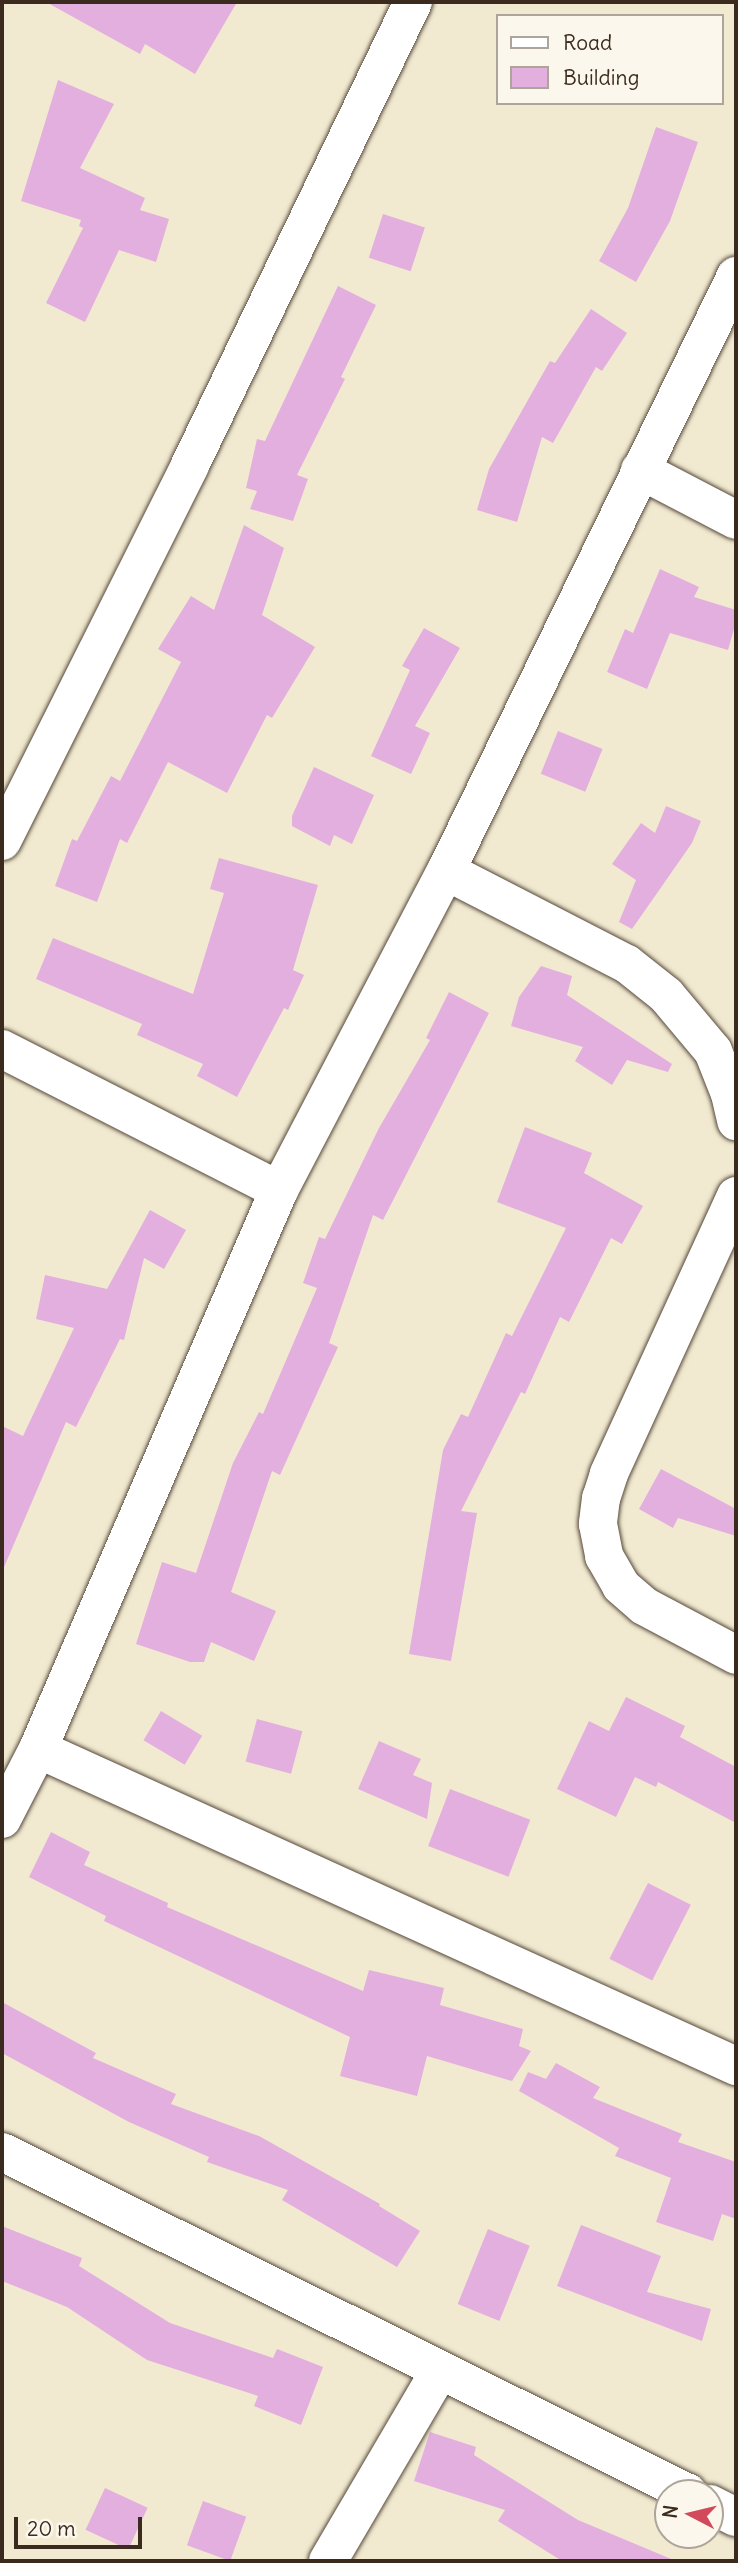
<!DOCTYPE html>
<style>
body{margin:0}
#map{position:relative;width:738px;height:2563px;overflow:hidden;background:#f1ead1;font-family:Delius,sans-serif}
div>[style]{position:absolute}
.building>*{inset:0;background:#e3afdf;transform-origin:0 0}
.roads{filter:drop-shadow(0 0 2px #564739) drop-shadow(0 0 2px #564739)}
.minor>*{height:38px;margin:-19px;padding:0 19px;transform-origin:19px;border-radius:19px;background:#fff}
span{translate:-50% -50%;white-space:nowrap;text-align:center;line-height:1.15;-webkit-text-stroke:5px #fbf7ec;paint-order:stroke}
.frame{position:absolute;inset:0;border:4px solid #3b2a1e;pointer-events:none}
.legend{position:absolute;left:496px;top:14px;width:228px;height:91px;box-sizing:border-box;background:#fbf7ec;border:2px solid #aea59a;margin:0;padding:9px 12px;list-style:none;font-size:21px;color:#3b2a1e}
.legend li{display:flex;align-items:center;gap:14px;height:35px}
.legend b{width:35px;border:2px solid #aea59a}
.north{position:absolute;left:654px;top:2479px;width:70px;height:70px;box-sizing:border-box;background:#fbf7ec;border:2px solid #aea59a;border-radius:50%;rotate:277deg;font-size:19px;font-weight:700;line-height:28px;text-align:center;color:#3b2a1e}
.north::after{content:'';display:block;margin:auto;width:24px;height:32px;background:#d1495b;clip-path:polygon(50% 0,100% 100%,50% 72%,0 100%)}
.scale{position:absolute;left:14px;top:2517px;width:128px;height:32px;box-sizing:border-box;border:4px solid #3b2a1e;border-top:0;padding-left:9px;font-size:21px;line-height:24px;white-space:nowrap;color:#3b2a1e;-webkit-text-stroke:5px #fbf7ec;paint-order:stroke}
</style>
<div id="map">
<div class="building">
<div style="clip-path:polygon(46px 2px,237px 2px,195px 74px,145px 44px,140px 54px)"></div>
<div style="clip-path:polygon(58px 80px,114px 104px,80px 168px,145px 198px,140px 210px,169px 219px,156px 262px,119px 250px,85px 322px,46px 303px,83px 228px,79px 226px,81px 220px,21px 201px)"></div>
<div style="clip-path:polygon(656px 127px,698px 142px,670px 221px,636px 282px,599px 261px,628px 208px)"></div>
<div style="left:383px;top:214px;width:44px;height:46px;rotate:18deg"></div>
<div style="clip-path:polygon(338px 286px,376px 305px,341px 377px,345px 379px,297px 475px,308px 479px,293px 521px,250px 509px,257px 491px,246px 488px,257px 439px,265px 441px)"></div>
<div style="clip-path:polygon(591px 309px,627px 333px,602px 371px,596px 367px,553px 443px,542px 437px,517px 522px,477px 510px,489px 469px,550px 361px,555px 363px)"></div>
<div style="clip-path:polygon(244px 525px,284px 548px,262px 615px,315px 647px,272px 718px,267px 715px,227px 793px,168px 762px,127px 843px,120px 839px,97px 902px,55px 886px,72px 839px,77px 841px,111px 776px,120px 781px,181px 662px,158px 649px,191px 596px,214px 610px)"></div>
<div style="clip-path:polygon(660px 569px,699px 587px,694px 597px,736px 610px,736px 622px,728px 650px,670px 633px,647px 689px,607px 672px,625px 629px,633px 633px)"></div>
<div style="clip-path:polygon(424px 628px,460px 648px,415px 726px,430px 733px,411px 774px,371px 756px,410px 670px,402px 666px)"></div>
<div style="left:558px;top:731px;width:48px;height:46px;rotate:22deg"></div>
<div style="clip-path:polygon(314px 767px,374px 795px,352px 844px,334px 835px,330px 846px,292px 826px,292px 816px)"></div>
<div style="clip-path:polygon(666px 806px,701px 821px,692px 843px,632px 929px,619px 922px,636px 880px,612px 864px,641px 823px,655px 833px)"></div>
<div style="clip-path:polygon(219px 858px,318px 885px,293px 970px,304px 975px,288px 1010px,284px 1008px,237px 1097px,197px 1076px,203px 1064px,137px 1035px,142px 1024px,36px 979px,53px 938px,193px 994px,224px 893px,210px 889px)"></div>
<div style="clip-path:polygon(541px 966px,572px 976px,567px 995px,672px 1064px,668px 1072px,627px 1060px,612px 1085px,575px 1061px,583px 1047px,511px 1026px,519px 997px)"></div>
<div style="clip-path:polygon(449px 992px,489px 1013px,383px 1220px,373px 1215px,329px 1343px,338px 1347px,280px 1475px,272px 1471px,231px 1592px,276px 1611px,254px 1661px,211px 1642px,204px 1662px,190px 1662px,136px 1644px,162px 1562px,196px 1573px,233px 1463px,259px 1412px,263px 1414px,317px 1288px,303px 1283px,319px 1237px,325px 1239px,379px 1128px,430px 1040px,426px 1038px)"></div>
<div style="clip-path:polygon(525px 1127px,592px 1153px,584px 1173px,643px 1206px,622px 1244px,611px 1238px,569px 1322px,560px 1317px,525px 1394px,521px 1392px,461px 1511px,477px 1513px,451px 1661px,409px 1654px,443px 1450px,461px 1414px,468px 1417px,506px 1333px,512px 1336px,566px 1228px,497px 1202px)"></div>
<div style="clip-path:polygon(150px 1210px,186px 1230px,164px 1269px,144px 1258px,124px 1340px,120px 1339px,76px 1427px,66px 1422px,2px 1572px,2px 1426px,23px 1436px,74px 1328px,36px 1319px,45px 1275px,107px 1289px)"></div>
<div style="clip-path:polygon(661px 1469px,736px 1509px,736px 1536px,678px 1518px,673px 1528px,639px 1509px)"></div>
<div style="clip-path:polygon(626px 1697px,685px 1726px,680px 1737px,736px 1767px,736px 1823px,658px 1782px,656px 1787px,635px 1777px,616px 1817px,557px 1789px,589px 1721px,609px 1731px)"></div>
<div style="left:161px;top:1711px;width:48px;height:34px;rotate:31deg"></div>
<div style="left:257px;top:1719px;width:47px;height:44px;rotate:15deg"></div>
<div style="clip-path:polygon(379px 1741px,421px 1759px,413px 1775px,432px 1783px,427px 1819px,358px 1789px)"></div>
<div style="left:450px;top:1789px;width:86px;height:61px;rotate:21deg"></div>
<div style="clip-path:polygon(51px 1832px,90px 1852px,84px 1865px,168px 1903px,167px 1907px,363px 1991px,369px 1970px,444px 1988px,440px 2005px,523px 2029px,519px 2046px,531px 2051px,512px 2081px,427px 2056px,417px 2096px,340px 2076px,350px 2037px,104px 1921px,106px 1916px,29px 1877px)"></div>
<div style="left:648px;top:1883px;width:48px;height:85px;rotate:27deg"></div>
<div style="clip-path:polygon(2px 2002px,96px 2053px,93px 2058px,176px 2094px,171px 2104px,259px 2136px,380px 2204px,379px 2206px,420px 2231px,397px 2267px,282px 2200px,288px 2190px,207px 2162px,209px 2157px,129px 2122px,2px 2053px)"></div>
<div style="clip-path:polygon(556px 2063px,600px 2087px,593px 2098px,682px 2134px,678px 2142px,736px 2162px,736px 2219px,722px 2214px,713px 2241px,656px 2222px,671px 2178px,615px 2156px,619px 2148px,519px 2091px,528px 2072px,546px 2079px)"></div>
<div style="clip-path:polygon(581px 2225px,661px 2256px,647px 2292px,711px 2309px,702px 2341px,557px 2286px)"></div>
<div style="clip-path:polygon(2px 2226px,82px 2258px,79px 2266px,170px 2323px,273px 2358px,277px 2349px,323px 2367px,301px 2425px,254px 2406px,258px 2396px,147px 2360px,67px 2307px,2px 2281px)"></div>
<div style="left:488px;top:2229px;width:45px;height:81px;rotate:22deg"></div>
<div style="clip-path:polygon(430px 2432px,476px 2447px,474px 2455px,578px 2520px,676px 2561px,562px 2561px,498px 2521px,505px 2510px,414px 2481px)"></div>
<div style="left:105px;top:2488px;width:47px;height:46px;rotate:25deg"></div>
<div style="left:203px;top:2501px;width:46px;height:47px;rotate:20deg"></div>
</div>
<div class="roads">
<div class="minor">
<div style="left:640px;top:470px;width:108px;rotate:27.5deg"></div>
<div style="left:2px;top:841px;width:420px;rotate:-63.4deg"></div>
<div style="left:190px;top:465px;width:514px;rotate:-64.28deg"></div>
<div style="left:446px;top:871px;width:203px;rotate:27.2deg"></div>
<div style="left:627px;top:964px;width:50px;rotate:38.5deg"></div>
<div style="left:666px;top:995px;width:73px;rotate:50deg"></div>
<div style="left:713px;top:1051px;width:46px;rotate:68.4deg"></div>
<div style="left:730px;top:1094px;width:28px;rotate:77deg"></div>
<div style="left:2px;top:1049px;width:311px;rotate:27deg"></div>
<div style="left:736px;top:1196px;width:306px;rotate:114.6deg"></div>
<div style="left:609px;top:1474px;width:25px;rotate:108deg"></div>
<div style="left:601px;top:1498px;width:26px;rotate:97deg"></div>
<div style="left:598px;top:1524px;width:33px;rotate:79deg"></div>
<div style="left:604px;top:1556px;width:34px;rotate:60deg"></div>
<div style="left:621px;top:1586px;width:30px;rotate:41deg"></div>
<div style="left:644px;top:1606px;width:104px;rotate:28deg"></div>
<div style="left:38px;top:1749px;width:767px;rotate:24.43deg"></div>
<div style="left:2px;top:1819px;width:79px;rotate:-62.8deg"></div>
<div style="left:38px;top:1749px;width:609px;rotate:-66.68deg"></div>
<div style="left:279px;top:1190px;width:360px;rotate:-62.4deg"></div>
<div style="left:446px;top:871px;width:662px;rotate:-64.02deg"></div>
<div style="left:2px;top:2152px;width:766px;rotate:26.43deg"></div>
<div style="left:710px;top:2504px;width:29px;rotate:27deg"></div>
<div style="left:328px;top:2561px;width:221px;rotate:-59.6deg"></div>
</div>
</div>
<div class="frame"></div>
<ul class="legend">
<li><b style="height:9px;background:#fff"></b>Road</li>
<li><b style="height:19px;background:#e3afdf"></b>Building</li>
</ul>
<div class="north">N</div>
<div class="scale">20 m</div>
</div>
